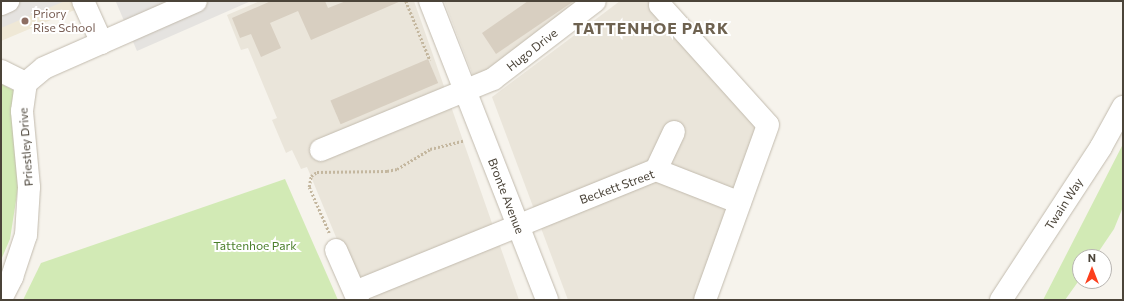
<!DOCTYPE html>
<style>
body{margin:0}
#map{position:relative;width:1124px;height:301px;overflow:hidden;background:#f6f3ec;font-family:Commissioner,sans-serif}
div>[style]{position:absolute}
.residential>*{inset:0;background:#eae5da}
.education>*{inset:0;background:#efe8d6}
.green>*{inset:0;background:#d2eab5}
.parking>*{inset:0;background:#e5e3e0}
.building>*{inset:0;background:#d8cfc1;transform-origin:0 0}
.path>*{height:2.5px;margin-top:-1.25px;transform-origin:0;background:repeating-linear-gradient(90deg,#c4b79f 0 2px,transparent 0 4px)}
.roads{filter:drop-shadow(0 0 1px #c2bbae) drop-shadow(0 0 1px #c2bbae)}
.minor>*{height:22px;margin:-11px;padding:0 11px;transform-origin:11px;border-radius:11px;background:#fff}
.dots>*{width:11px;height:11px;translate:-50% -50%;box-sizing:border-box;border:2px solid #fff;border-radius:50%}
span{translate:-50% -50%;white-space:nowrap;text-align:center;line-height:1.15;-webkit-text-stroke:4px #fff;paint-order:stroke}
.education-label{font-size:12px;color:#785e54}
.left{translate:0 -50%;text-align:left}
.street-label{font-size:12px;color:#4b4439}
.park-label{font-size:12px;color:#4a7f2a}
.district-label{font-size:16px;color:#6e6250;font-weight:700;letter-spacing:1px}
.frame{position:absolute;inset:0;border:2px solid #4b4439;pointer-events:none}
.north{position:absolute;left:1072px;top:249px;width:40px;height:40px;box-sizing:border-box;background:#fff;border:1px solid #b7b4b0;border-radius:50%;rotate:0deg;font-size:11px;font-weight:700;line-height:16px;text-align:center;color:#4b4439}
.north::after{content:'';display:block;margin:auto;width:14px;height:18px;background:#fc3f1d;clip-path:polygon(50% 0,100% 100%,50% 72%,0 100%)}
</style>
<div id="map">
<div class="residential">
<div style="clip-path:polygon(260px 1px,414px 1px,519px 300px,362px 300px,307px 167px,301px 169px,292px 150px,286px 153px,272px 120px,277px 118px,248px 48px,241px 50px,227px 15px)"></div>
<div style="clip-path:polygon(444px 1px,584px 1px,475px 81px)"></div>
<div style="clip-path:polygon(620px 1px,649px 1px,761px 128px,697px 300px,568px 300px,492px 97px)"></div>
</div>
<div class="education">
<div style="clip-path:polygon(1px 1px,96px 1px,1px 41px)"></div>
</div>
<div class="green">
<div style="clip-path:polygon(1px 84px,15px 91px,18px 188px,10px 239px,1px 260px)"></div>
<div style="clip-path:polygon(1123px 144px,1123px 207px,1114px 229px,1095px 257px,1080px 257px,1080px 279px,1065px 300px,1043px 300px)"></div>
<div style="clip-path:polygon(285px 179px,338px 300px,23px 300px,41px 263px)"></div>
</div>
<div class="parking">
<div style="clip-path:polygon(1px 1px,65px 1px,1px 28px)"></div>
<div style="clip-path:polygon(118px 1px,251px 1px,137px 51px,116px 2px)"></div>
</div>
<div class="building">
<div style="clip-path:polygon(271px 1px,325px 1px,328px 8px,346px 1px,401px 1px,311px 40px,298px 11px,270px 23px,281px 48px,261px 57px,251px 34px,240px 38px,232px 18px)"></div>
<div style="clip-path:polygon(528px 1px,574px 1px,496px 54px,482px 33px)"></div>
<div style="left:428px;top:59px;width:26px;height:106px;rotate:67deg"></div>
</div>
<div class="path">
<div style="left:406px;top:1px;width:64px;rotate:67.9deg"></div>
<div style="left:329px;top:233px;width:50px;rotate:-113.5deg"></div>
<div style="left:309px;top:187px;width:11px;rotate:-80deg"></div>
<div style="left:311px;top:176px;width:7px;rotate:-34deg"></div>
<div style="left:317px;top:172px;width:70px;rotate:-0.8deg"></div>
<div style="left:387px;top:171px;width:10px;rotate:-11deg"></div>
<div style="left:397px;top:169px;width:39px;rotate:-31deg"></div>
<div style="left:430px;top:149px;width:34px;rotate:-14deg"></div>
</div>
<div class="roads">
<div class="minor">
<div style="left:83px;top:1px;width:46px;rotate:65.7deg"></div>
<div style="left:430px;top:1px;width:321px;rotate:68.6deg"></div>
<div style="left:1px;top:4px;width:8px;rotate:-23deg"></div>
<div style="left:660px;top:5px;width:161px;rotate:48deg"></div>
<div style="left:768px;top:125px;width:186px;rotate:109.8deg"></div>
<div style="left:1px;top:71px;width:28px;rotate:26deg"></div>
<div style="left:321px;top:150px;width:186px;rotate:-22.4deg"></div>
<div style="left:493px;top:79px;width:128px;rotate:-37.4deg"></div>
<div style="left:656px;top:170px;width:42px;rotate:-64.7deg"></div>
<div style="left:336px;top:250px;width:55px;rotate:66.3deg"></div>
<div style="left:355px;top:292px;width:325px;rotate:-22.1deg"></div>
<div style="left:656px;top:170px;width:90px;rotate:21.4deg"></div>
<div style="left:1px;top:299px;width:25px;rotate:-63deg"></div>
<div style="left:12px;top:277px;width:44px;rotate:-71.6deg"></div>
<div style="left:26px;top:235px;width:48px;rotate:-86.4deg"></div>
<div style="left:29px;top:187px;width:76px;rotate:-95.3deg"></div>
<div style="left:22px;top:111px;width:28px;rotate:-82deg"></div>
<div style="left:26px;top:83px;width:23px;rotate:-40deg"></div>
<div style="left:44px;top:68px;width:166px;rotate:-23.8deg"></div>
<div style="left:1001px;top:300px;width:183px;rotate:-56.8deg"></div>
<div style="left:1101px;top:147px;width:46px;rotate:-61.2deg"></div>
</div>
</div>
<div class="dots">
<div style="left:25px;top:21px;background:#8d6e63"></div>
</div>
<div class="education-label">
<span class="left" style="left:33px;top:21px">Priory<br>Rise School</span>
</div>
<div class="street-label">
<span style="left:532px;top:50px;rotate:-38deg">Hugo Drive</span>
<span style="left:26px;top:147px;rotate:-94deg">Priestley Drive</span>
<span style="left:617px;top:187px;rotate:-20deg">Beckett Street</span>
<span style="left:506px;top:196px;rotate:69deg">Bronte Avenue</span>
<span style="left:1064px;top:204px;rotate:-57deg">Twain Way</span>
</div>
<div class="park-label">
<span style="left:255px;top:246px">Tattenhoe Park</span>
</div>
<div class="district-label">
<span style="left:651px;top:28px">TATTENHOE PARK</span>
</div>
<div class="frame"></div>
<div class="north">N</div>
</div>
